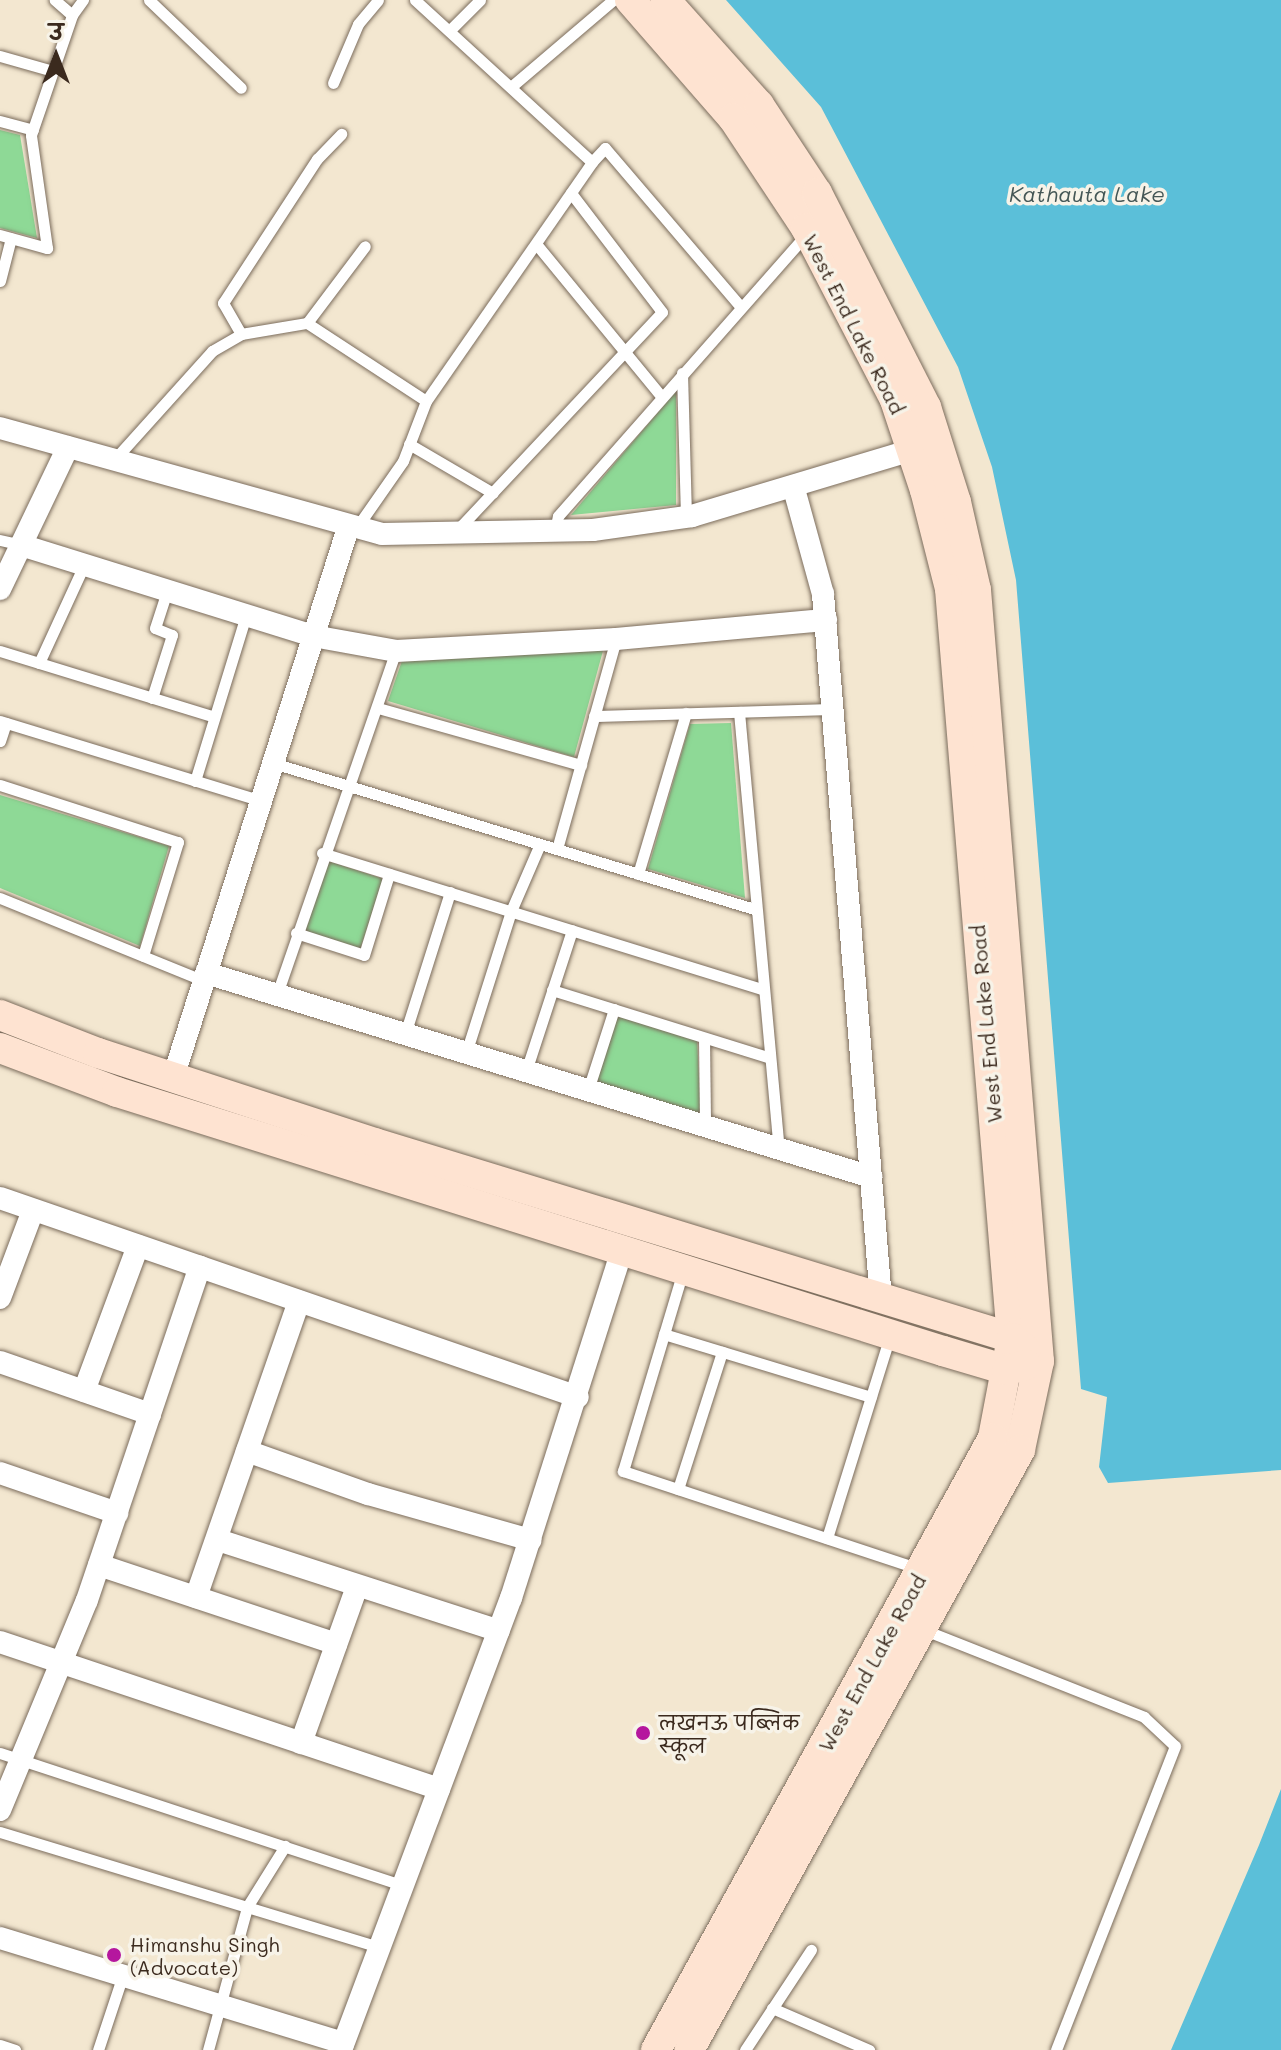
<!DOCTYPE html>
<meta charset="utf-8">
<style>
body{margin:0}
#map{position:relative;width:1281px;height:2050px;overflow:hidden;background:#f3e7d0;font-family:Mali,"Playpen Sans Deva",sans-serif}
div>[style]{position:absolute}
.green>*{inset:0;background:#8ed996;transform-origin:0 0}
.water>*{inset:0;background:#5bbfd9}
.roads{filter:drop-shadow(0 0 2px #7b6c5c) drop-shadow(0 0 2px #7b6c5c)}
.lane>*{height:11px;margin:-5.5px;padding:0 5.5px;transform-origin:5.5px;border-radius:5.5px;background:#fff}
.street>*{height:22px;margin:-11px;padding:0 11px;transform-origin:11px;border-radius:11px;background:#fff}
.secondary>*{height:30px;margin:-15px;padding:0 15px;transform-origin:15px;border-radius:15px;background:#fee3d1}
.dots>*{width:22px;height:22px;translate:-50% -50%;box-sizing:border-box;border:4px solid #f7f3e8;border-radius:50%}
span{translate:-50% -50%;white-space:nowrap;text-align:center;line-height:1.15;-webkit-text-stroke:7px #f7f3e8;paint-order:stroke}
.street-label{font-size:20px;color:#3b2a1e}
.poi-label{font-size:20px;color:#3b2a1e}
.left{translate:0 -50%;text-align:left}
.water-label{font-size:22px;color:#455756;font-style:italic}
.north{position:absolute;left:16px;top:16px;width:80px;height:80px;-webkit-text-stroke:6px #f7f3e8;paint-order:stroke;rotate:0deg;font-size:22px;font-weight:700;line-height:32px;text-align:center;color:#3b2a1e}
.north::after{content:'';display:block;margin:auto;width:28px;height:36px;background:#3b2a1e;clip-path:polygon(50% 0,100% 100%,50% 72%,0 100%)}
</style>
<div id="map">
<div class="green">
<div style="clip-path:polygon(0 130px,20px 135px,37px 238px,0 228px)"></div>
<div style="clip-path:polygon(676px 391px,676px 505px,571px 515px)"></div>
<div style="clip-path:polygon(604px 647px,574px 757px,388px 701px,403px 658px)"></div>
<div style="clip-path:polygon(731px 723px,745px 898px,648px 869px,690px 724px)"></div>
<div style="clip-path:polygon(0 795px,169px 846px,140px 946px,0 888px)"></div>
<div style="left:325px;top:860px;width:61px;height:74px;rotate:18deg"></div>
<div style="clip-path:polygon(617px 1015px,697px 1039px,701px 1118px,595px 1086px)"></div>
</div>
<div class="water">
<div style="clip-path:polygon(726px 0,1281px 0,1281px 1470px,1108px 1483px,1099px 1467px,1107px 1397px,1081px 1389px,1016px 580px,992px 467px,958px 367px,821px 107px)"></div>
<div style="clip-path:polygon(1281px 1789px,1281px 2050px,1171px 2050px,1259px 1845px)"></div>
</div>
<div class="roads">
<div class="lane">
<div style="left:149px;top:0;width:127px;rotate:43.7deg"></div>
<div style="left:415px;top:0;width:240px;rotate:42.5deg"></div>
<div style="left:592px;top:162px;width:19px;rotate:-47deg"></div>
<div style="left:605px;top:148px;width:208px;rotate:49.5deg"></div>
<div style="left:72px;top:15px;width:19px;rotate:-54deg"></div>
<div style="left:451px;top:29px;width:41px;rotate:-45deg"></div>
<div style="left:0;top:56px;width:55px;rotate:15.8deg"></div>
<div style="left:333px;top:83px;width:64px;rotate:-67deg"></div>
<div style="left:358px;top:24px;width:31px;rotate:-50deg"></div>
<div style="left:512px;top:86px;width:133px;rotate:-40.4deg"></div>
<div style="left:0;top:121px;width:34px;rotate:15deg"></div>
<div style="left:0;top:235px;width:49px;rotate:15.5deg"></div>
<div style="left:47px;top:248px;width:114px;rotate:-98.1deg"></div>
<div style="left:31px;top:135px;width:127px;rotate:-71.1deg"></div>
<div style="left:72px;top:15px;width:23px;rotate:-139deg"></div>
<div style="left:537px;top:245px;width:197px;rotate:50.6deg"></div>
<div style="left:0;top:281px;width:44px;rotate:-75.7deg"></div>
<div style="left:307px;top:323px;width:96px;rotate:-53deg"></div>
<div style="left:241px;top:334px;width:36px;rotate:-120deg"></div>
<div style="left:223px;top:303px;width:172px;rotate:-56.9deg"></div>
<div style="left:317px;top:159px;width:35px;rotate:-46deg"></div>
<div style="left:682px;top:373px;width:144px;rotate:88.4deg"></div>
<div style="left:409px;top:444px;width:97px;rotate:30.3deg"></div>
<div style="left:114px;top:460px;width:147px;rotate:-48deg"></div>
<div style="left:212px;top:351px;width:34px;rotate:-30deg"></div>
<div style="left:241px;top:334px;width:67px;rotate:-9.5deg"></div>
<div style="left:307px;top:323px;width:142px;rotate:33.2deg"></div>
<div style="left:357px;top:527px;width:80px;rotate:-55.1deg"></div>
<div style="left:403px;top:461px;width:64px;rotate:-69deg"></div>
<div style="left:426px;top:401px;width:291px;rotate:-55.2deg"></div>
<div style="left:555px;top:531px;width:15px;rotate:-79deg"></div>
<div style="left:558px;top:516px;width:376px;rotate:-48.6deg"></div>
<div style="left:463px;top:532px;width:7px;rotate:-98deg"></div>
<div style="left:462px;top:525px;width:292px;rotate:-46.8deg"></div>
<div style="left:662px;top:312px;width:150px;rotate:-127.4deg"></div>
<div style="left:0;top:540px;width:22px;rotate:13deg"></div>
<div style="left:0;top:651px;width:224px;rotate:17.1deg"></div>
<div style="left:39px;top:663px;width:108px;rotate:-65.3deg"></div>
<div style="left:152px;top:698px;width:66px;rotate:-72.4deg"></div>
<div style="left:172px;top:635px;width:18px;rotate:-158deg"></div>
<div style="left:155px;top:628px;width:39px;rotate:-72deg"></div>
<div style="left:378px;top:708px;width:211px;rotate:15.7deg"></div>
<div style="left:739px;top:712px;width:439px;rotate:84.8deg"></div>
<div style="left:594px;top:716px;width:240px;rotate:-1.7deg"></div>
<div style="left:0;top:721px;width:273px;rotate:17deg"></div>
<div style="left:0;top:741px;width:19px;rotate:-72deg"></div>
<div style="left:273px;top:763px;width:503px;rotate:16.88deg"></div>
<div style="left:195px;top:781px;width:174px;rotate:-72.9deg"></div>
<div style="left:0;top:785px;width:187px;rotate:17.8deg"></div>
<div style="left:178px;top:842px;width:119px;rotate:107.1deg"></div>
<div style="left:557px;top:849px;width:218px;rotate:-74.3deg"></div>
<div style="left:322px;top:853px;width:461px;rotate:17.2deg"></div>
<div style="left:638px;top:874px;width:168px;rotate:-73.4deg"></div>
<div style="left:0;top:898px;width:220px;rotate:22.1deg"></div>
<div style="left:296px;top:933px;width:71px;rotate:17.9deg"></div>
<div style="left:364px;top:955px;width:85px;rotate:-72.8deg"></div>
<div style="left:552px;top:990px;width:228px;rotate:17.3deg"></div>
<div style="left:277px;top:994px;width:363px;rotate:-70.9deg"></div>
<div style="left:405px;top:1034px;width:149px;rotate:-72.4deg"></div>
<div style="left:704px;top:1038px;width:88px;rotate:89.3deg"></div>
<div style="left:466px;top:1053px;width:149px;rotate:-72.4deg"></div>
<div style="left:511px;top:911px;width:73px;rotate:-66.6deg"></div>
<div style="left:526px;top:1071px;width:148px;rotate:-71.9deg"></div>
<div style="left:588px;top:1090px;width:85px;rotate:-72.2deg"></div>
<div style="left:683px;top:1271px;width:209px;rotate:106.7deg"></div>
<div style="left:623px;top:1471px;width:310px;rotate:18.3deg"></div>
<div style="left:664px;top:1334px;width:216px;rotate:16.9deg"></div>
<div style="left:678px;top:1489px;width:144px;rotate:-72.2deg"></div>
<div style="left:827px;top:1538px;width:212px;rotate:-72.7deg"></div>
<div style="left:922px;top:1629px;width:239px;rotate:21.6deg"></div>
<div style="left:1144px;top:1717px;width:42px;rotate:43.1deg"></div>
<div style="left:1175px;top:1746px;width:326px;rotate:111.4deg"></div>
<div style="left:0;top:1753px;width:423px;rotate:18.2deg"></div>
<div style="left:0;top:1832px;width:395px;rotate:16.9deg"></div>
<div style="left:772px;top:2008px;width:106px;rotate:23.4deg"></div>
<div style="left:0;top:2045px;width:16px;rotate:18deg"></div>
<div style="left:98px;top:2050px;width:79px;rotate:-71.6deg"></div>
<div style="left:208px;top:2050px;width:148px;rotate:-74.7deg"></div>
<div style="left:247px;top:1907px;width:72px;rotate:-58.1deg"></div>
<div style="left:745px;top:2050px;width:120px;rotate:-56.6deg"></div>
</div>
<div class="street">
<div style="left:0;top:428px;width:396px;rotate:15.5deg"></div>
<div style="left:382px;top:534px;width:211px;rotate:-1.1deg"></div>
<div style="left:593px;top:530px;width:100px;rotate:-8deg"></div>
<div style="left:692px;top:516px;width:243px;rotate:-16.7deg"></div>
<div style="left:794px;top:489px;width:109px;rotate:74.6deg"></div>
<div style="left:823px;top:594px;width:707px;rotate:85.3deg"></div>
<div style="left:21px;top:545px;width:306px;rotate:17.3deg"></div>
<div style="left:313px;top:636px;width:84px;rotate:10.2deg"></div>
<div style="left:396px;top:651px;width:220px;rotate:-3.1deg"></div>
<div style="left:616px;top:639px;width:211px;rotate:-5.2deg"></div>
<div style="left:0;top:589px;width:157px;rotate:-64.4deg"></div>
<div style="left:206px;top:973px;width:696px;rotate:17.05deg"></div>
<div style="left:173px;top:1078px;width:580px;rotate:-72.35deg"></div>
<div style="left:0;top:1198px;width:611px;rotate:19deg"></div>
<div style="left:0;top:1298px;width:94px;rotate:-69.4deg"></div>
<div style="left:0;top:1362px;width:159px;rotate:19.1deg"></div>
<div style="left:84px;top:1391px;width:155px;rotate:-69.6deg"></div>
<div style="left:247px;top:1451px;width:128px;rotate:19.6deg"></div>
<div style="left:368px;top:1494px;width:169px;rotate:15.8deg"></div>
<div style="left:0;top:1473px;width:124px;rotate:18.9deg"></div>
<div style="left:218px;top:1540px;width:295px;rotate:17.9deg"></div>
<div style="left:99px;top:1565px;width:250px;rotate:18.4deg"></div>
<div style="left:196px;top:1597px;width:313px;rotate:-70.8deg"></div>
<div style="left:0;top:1642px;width:463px;rotate:18.5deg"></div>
<div style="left:301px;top:1743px;width:166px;rotate:-70.3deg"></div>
<div style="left:0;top:1810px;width:227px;rotate:-67.5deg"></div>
<div style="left:87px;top:1600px;width:352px;rotate:-71.3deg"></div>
<div style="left:0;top:1938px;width:359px;rotate:17deg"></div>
<div style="left:341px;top:2050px;width:483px;rotate:-69.4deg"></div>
<div style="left:511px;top:1598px;width:364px;rotate:-72.3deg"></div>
</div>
<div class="secondary">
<div style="left:630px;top:0;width:157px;rotate:48.9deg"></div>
<div style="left:733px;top:118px;width:132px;rotate:56.4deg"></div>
<div style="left:806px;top:228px;width:194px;rotate:62.6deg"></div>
<div style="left:895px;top:400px;width:95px;rotate:71.6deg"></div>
<div style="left:925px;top:490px;width:102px;rotate:75.8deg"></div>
<div style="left:950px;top:589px;width:752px;rotate:85.27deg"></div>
<div style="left:1012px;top:1338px;width:102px;rotate:100.8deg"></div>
<div style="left:993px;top:1438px;width:699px;rotate:118.84deg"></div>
<div style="left:665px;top:0;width:141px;rotate:48.2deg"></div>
<div style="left:759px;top:105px;width:105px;rotate:56.6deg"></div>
<div style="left:817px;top:193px;width:240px;rotate:63deg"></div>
<div style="left:926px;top:407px;width:100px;rotate:72.5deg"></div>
<div style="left:956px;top:502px;width:90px;rotate:77.2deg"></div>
<div style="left:976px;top:590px;width:774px;rotate:85.33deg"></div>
<div style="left:1039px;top:1361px;width:91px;rotate:102.1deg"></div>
<div style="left:1020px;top:1450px;width:685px;rotate:118.88deg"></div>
<div style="left:0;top:1015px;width:105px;rotate:21.2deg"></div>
<div style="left:98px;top:1053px;width:291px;rotate:18deg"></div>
<div style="left:375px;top:1143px;width:666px;rotate:17.02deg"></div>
<div style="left:1012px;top:1338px;width:18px;rotate:41deg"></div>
<div style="left:0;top:1048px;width:125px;rotate:20.6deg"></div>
<div style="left:117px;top:1092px;width:866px;rotate:17.41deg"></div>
<div style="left:943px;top:1351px;width:67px;rotate:16.5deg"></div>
<div style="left:1007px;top:1370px;width:20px;rotate:-15deg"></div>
</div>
</div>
<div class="dots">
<div style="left:643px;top:1733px;background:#b5179e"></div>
<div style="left:114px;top:1955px;background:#b5179e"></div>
</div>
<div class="street-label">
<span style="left:854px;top:324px;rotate:63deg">West End Lake Road</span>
<span style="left:986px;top:1024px;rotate:-95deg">West End Lake Road</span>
<span style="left:872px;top:1663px;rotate:-61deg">West End Lake Road</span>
</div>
<div class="poi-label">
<span class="left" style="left:659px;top:1734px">लखनऊ पब्लिक<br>स्कूल</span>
<span class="left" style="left:130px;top:1956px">Himanshu Singh<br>(Advocate)</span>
</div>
<div class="water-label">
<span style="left:1087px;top:194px">Kathauta Lake</span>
</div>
<div class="north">उ</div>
</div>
